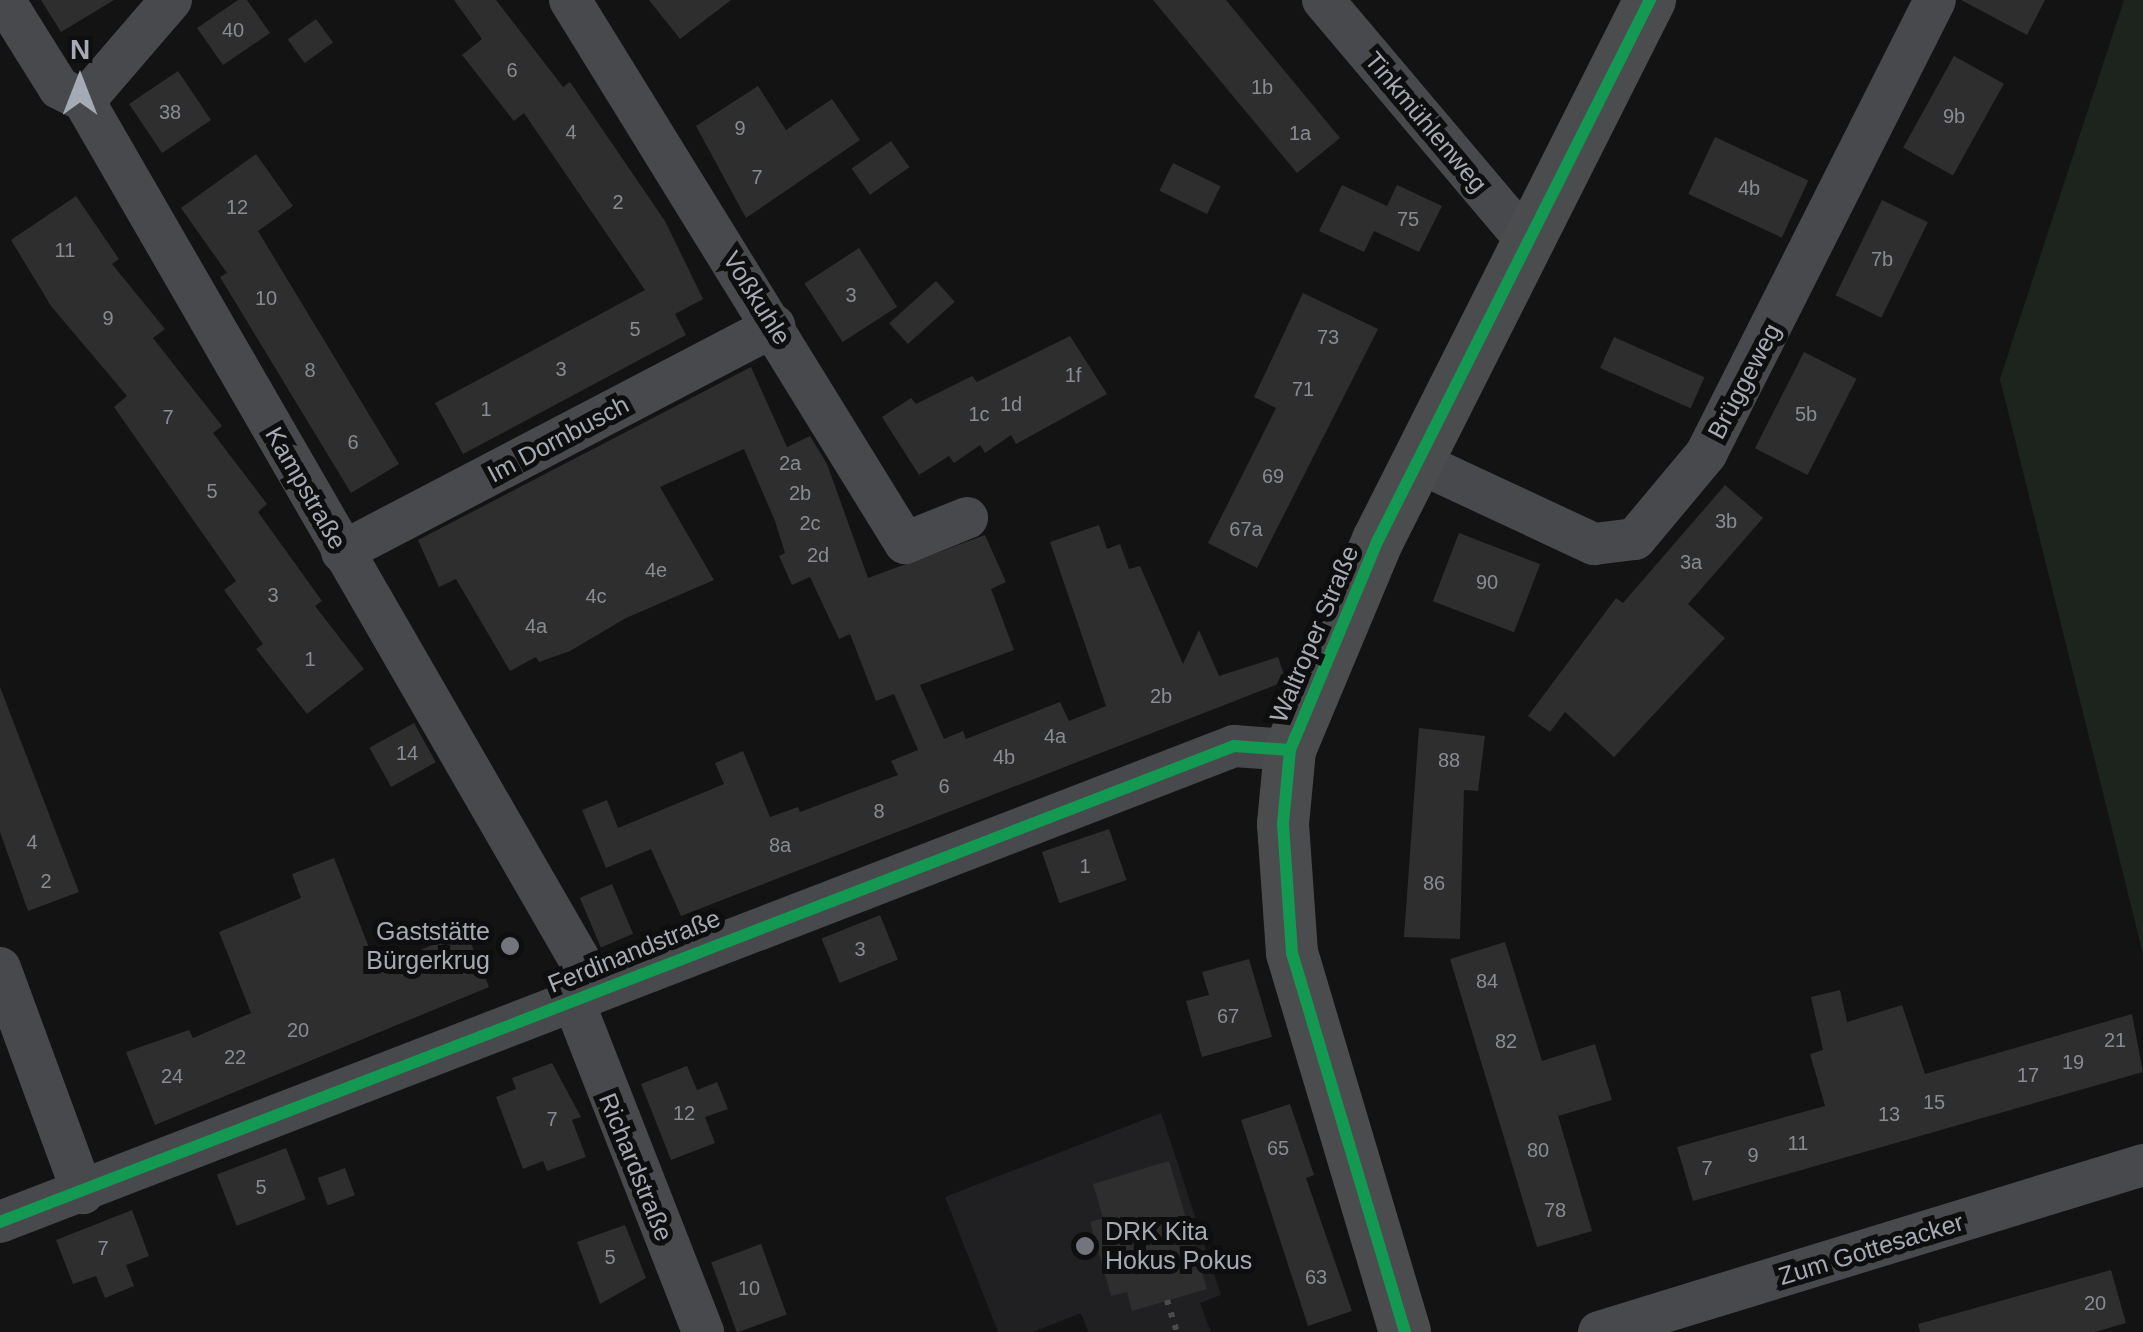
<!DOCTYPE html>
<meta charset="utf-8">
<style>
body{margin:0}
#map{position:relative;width:2143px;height:1332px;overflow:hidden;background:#131314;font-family:Helvetica,sans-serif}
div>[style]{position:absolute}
.built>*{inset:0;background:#202022}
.green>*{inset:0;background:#1d241e}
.building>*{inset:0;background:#2e2e2f;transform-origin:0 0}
.path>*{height:6px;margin-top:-3px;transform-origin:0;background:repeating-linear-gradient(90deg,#494b4e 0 5px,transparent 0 13px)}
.minor>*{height:42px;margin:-21px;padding:0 21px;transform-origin:21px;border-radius:21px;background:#48494c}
.major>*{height:52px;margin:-26px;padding:0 26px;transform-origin:26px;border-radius:26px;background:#4a4c4e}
.cycleway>*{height:12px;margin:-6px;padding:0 6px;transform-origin:6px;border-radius:6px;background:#139951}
.dots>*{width:28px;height:28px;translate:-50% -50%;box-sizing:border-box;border:5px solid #0e0e0f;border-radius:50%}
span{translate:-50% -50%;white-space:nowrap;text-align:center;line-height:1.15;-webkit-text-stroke:10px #0e0e0f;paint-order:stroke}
.number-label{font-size:20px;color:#878c93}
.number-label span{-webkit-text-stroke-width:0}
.street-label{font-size:25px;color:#a5abb4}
.poi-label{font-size:25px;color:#a5abb4}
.right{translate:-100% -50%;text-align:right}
.left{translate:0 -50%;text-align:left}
.north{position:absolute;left:30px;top:30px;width:100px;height:100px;-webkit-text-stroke:8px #0e0e0f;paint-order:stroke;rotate:0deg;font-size:28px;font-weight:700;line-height:40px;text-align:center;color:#a5abb4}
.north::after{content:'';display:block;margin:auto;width:35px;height:45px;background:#a5abb4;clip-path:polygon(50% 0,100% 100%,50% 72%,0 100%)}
</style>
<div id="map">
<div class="built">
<div style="clip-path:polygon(1161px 1113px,1221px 1295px,1200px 1303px,1211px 1332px,1088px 1332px,1081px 1313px,1033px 1332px,998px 1332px,945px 1197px)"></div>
</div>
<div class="green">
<div style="clip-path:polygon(2124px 0,2143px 0,2143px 954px,2000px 379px)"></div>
</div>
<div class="building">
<div style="clip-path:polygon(41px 0,114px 0,61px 32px)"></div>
<div style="clip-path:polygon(238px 0,247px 0,270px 33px,223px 65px,197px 28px)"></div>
<div style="clip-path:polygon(454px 0,496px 0,563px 87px,570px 82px,665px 221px,703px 299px,675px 314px,686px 335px,463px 454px,435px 403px,645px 290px,524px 113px,514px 121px,462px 55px,482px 39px)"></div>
<div style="clip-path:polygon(649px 0,731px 0,680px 39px)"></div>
<div style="clip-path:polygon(1153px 0,1226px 0,1340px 138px,1297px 173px)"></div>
<div style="clip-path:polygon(1961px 0,2045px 0,2027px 35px)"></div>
<div style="left:316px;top:19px;width:29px;height:35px;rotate:54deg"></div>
<div style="left:1954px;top:56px;width:57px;height:105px;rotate:29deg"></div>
<div style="left:178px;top:71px;width:59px;height:59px;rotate:56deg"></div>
<div style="clip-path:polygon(758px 86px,786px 130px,832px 99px,860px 140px,746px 218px,696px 126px)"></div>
<div style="left:1715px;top:137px;width:103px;height:63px;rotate:25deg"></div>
<div style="left:891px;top:141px;width:32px;height:48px;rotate:55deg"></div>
<div style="clip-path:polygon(256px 154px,293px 206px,258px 231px,399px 464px,351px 493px,220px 277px,227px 273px,181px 208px)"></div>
<div style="left:1173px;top:163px;width:53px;height:31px;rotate:26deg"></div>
<div style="clip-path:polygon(1342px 185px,1387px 206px,1397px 185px,1442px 206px,1419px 252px,1374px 231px,1364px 252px,1319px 231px)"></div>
<div style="clip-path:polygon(76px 196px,119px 259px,112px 264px,165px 329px,153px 338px,222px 426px,213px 433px,267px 504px,258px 512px,322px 601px,315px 606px,364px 669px,307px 714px,256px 649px,263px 644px,224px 590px,236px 581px,114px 407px,127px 396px,51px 306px,11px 240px)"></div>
<div style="left:1882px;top:200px;width:51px;height:106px;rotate:26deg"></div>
<div style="left:859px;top:248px;width:70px;height:65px;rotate:57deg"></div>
<div style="left:936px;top:281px;width:28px;height:63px;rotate:48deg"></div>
<div style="clip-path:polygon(1303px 293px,1378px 329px,1257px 568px,1208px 543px,1276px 408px,1254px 397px)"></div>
<div style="clip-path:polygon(1070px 336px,1107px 394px,1016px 444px,1011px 435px,985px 453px,980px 445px,954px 463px,949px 456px,919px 475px,882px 417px,911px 398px,916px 404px,972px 376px,977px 382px)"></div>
<div style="left:1614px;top:337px;width:99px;height:34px;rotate:24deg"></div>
<div style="left:1804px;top:352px;width:59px;height:108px;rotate:27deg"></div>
<div style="clip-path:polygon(751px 367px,787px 447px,810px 436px,827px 464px,868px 578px,985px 535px,1006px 582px,991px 589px,1014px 650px,920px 685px,944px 739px,963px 731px,966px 739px,1060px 702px,1069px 721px,1106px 706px,1050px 542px,1099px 525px,1107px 549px,1120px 544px,1129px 569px,1140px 566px,1183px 664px,1199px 630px,1219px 676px,1278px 657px,1286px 681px,681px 916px,651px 849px,606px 868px,582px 810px,607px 800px,618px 828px,724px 784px,715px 763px,743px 751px,770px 817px,798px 807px,800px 812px,898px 775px,891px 761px,918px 750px,894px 694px,876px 701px,850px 634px,839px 639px,810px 577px,792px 585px,779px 556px,785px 553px,775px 521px,744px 449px,660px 487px,714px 580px,626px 618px,570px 651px,539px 662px,536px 657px,510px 671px,456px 579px,439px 587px,418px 540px)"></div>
<div style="clip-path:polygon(1725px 485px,1763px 518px,1688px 604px,1725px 638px,1614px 757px,1565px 712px,1550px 732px,1528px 716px,1616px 598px,1623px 603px)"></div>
<div style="left:1459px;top:533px;width:87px;height:73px;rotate:21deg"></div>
<div style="clip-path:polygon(0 687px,79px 892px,28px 911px,0 832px)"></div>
<div style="left:414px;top:723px;width:45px;height:51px;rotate:61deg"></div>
<div style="clip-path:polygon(1419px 728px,1485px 736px,1478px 791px,1464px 790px,1460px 939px,1404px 937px)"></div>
<div style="left:1109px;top:829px;width:54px;height:71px;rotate:71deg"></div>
<div style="clip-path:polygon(334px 858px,377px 968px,466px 931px,489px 987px,155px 1125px,126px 1052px,189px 1030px,193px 1038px,251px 1013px,219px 932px,301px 898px,292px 874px)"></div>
<div style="left:612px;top:884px;width:54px;height:35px;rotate:67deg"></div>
<div style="left:880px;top:915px;width:48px;height:63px;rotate:68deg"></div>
<div style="clip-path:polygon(1505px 942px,1542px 1061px,1595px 1044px,1612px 1100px,1558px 1116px,1592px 1231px,1537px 1247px,1450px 959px)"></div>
<div style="clip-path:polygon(1249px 959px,1272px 1037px,1202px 1057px,1186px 1001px,1209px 995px,1202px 972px)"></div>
<div style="clip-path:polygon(1840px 990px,1847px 1022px,1902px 1005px,1925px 1074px,2132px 1014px,2143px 1072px,1693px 1201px,1677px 1147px,1825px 1106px,1810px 1054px,1823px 1050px,1811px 997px)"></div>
<div style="clip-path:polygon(552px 1063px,581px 1117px,572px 1120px,586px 1157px,547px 1171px,543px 1161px,523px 1169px,496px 1097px,516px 1089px,512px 1078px)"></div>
<div style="clip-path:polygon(687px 1066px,697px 1090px,717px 1082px,728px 1109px,705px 1117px,715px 1143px,671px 1160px,641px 1084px)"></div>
<div style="clip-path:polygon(1290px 1104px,1314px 1175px,1306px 1178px,1352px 1311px,1308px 1326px,1241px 1120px)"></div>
<div style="left:286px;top:1148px;width:55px;height:74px;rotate:69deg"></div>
<div style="clip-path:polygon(1169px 1161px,1207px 1289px,1132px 1311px,1127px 1292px,1111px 1296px,1090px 1222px,1103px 1218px,1093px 1184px)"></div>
<div style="left:345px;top:1168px;width:29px;height:29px;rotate:70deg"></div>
<div style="clip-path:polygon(132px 1210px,149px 1256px,126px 1265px,134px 1286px,105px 1298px,96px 1276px,73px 1284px,56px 1240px)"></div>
<div style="clip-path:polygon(625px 1225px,646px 1278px,600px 1304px,577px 1242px)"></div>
<div style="left:761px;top:1244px;width:75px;height:53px;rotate:70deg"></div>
<div style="clip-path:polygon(2111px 1270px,2126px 1323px,2095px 1332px,1920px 1332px,1918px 1324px)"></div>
</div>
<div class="path">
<div style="left:1167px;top:1300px;width:34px;rotate:73deg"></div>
</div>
<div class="minor">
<div style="left:4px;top:0;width:104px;rotate:58deg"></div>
<div style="left:59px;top:88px;width:28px;rotate:27deg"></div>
<div style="left:171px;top:0;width:133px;rotate:130.7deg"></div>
<div style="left:84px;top:101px;width:1026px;rotate:60.01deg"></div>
<div style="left:570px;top:0;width:638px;rotate:58.33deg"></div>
<div style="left:905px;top:543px;width:67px;rotate:-22deg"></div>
<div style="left:1323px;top:0;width:321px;rotate:49.8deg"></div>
<div style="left:1420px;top:463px;width:192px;rotate:25deg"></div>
<div style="left:1594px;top:544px;width:41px;rotate:-7deg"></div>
<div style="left:1635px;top:539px;width:111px;rotate:-50.1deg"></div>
<div style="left:1706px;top:454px;width:508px;rotate:-63.23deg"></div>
<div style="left:342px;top:552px;width:488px;rotate:-27.6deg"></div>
<div style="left:0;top:968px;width:240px;rotate:69.8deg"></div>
<div style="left:573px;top:1000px;width:357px;rotate:68.6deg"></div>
<div style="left:0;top:1222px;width:1323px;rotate:-21.09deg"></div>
<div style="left:1234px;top:746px;width:56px;rotate:4.1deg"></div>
<div style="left:1599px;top:1332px;width:569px;rotate:-17.07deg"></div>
</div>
<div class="major">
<div style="left:1405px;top:1332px;width:395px;rotate:-106.6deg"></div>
<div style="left:1292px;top:953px;width:129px;rotate:-94deg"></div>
<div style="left:1283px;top:824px;width:74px;rotate:-84.6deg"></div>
<div style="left:1290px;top:750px;width:228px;rotate:-67.3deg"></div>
<div style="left:1378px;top:540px;width:605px;rotate:-63.27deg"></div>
</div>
<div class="cycleway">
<div style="left:0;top:1222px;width:1323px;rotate:-21.09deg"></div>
<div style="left:1234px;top:746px;width:56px;rotate:4.1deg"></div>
<div style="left:1405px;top:1332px;width:395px;rotate:-106.6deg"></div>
<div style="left:1292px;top:953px;width:129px;rotate:-94deg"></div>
<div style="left:1283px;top:824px;width:74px;rotate:-84.6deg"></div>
<div style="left:1290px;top:750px;width:228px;rotate:-67.3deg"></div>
<div style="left:1378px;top:540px;width:605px;rotate:-63.27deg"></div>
</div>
<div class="dots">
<div style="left:510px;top:946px;background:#72767c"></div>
<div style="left:1085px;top:1246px;background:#72767c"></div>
</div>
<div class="number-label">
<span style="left:233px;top:30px">40</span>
<span style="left:512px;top:70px">6</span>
<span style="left:1262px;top:87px">1b</span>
<span style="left:170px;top:112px">38</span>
<span style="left:1954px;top:116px">9b</span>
<span style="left:740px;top:128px">9</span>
<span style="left:571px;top:132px">4</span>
<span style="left:1300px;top:133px">1a</span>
<span style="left:757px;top:177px">7</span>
<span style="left:1749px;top:188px">4b</span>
<span style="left:618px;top:202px">2</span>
<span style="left:237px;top:207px">12</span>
<span style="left:1408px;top:219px">75</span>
<span style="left:65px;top:250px">11</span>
<span style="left:1882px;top:259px">7b</span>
<span style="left:851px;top:295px">3</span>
<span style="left:266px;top:298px">10</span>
<span style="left:108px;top:318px">9</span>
<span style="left:635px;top:329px">5</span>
<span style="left:1328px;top:337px">73</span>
<span style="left:561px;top:369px">3</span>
<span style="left:310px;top:370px">8</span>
<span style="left:1073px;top:375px">1f</span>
<span style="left:1303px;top:389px">71</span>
<span style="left:1011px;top:404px">1d</span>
<span style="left:486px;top:409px">1</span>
<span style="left:979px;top:414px">1c</span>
<span style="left:1806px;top:414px">5b</span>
<span style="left:168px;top:417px">7</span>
<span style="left:353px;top:442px">6</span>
<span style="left:790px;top:463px">2a</span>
<span style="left:1273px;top:476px">69</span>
<span style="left:212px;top:491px">5</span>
<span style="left:800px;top:493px">2b</span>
<span style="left:1726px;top:521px">3b</span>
<span style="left:810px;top:523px">2c</span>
<span style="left:1246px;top:529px">67a</span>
<span style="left:818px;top:555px">2d</span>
<span style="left:1691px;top:562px">3a</span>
<span style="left:656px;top:570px">4e</span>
<span style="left:1487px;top:582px">90</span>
<span style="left:273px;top:595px">3</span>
<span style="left:596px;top:596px">4c</span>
<span style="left:536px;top:626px">4a</span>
<span style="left:310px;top:659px">1</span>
<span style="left:1161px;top:696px">2b</span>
<span style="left:1055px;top:736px">4a</span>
<span style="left:407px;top:753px">14</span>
<span style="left:1004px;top:757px">4b</span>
<span style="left:1449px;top:760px">88</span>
<span style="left:944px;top:786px">6</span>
<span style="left:879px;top:811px">8</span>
<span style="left:32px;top:842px">4</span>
<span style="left:780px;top:845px">8a</span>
<span style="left:1085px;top:866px">1</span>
<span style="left:46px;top:881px">2</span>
<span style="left:1434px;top:883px">86</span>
<span style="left:860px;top:949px">3</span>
<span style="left:1487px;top:981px">84</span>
<span style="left:1228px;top:1016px">67</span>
<span style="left:298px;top:1030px">20</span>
<span style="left:2115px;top:1040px">21</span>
<span style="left:1506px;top:1041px">82</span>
<span style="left:235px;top:1057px">22</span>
<span style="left:2073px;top:1062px">19</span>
<span style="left:2028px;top:1075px">17</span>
<span style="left:172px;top:1076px">24</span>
<span style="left:1934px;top:1102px">15</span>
<span style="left:684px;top:1113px">12</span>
<span style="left:1889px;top:1114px">13</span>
<span style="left:552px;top:1119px">7</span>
<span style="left:1798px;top:1143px">11</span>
<span style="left:1278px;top:1148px">65</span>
<span style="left:1538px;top:1150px">80</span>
<span style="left:1753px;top:1155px">9</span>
<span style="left:1707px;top:1168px">7</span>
<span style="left:261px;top:1187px">5</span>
<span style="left:1555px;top:1210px">78</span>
<span style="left:103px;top:1248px">7</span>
<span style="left:610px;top:1257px">5</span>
<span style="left:1316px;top:1277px">63</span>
<span style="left:749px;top:1288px">10</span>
<span style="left:2095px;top:1303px">20</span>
</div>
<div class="street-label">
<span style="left:1426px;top:122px;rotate:50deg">Tinkmühlenweg</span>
<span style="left:757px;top:298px;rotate:58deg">Voßkuhle</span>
<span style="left:1744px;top:381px;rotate:-62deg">Brüggeweg</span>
<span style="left:558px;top:439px;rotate:-28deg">Im Dornbusch</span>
<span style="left:306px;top:488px;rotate:60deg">Kampstraße</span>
<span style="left:1314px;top:634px;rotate:-67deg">Waltroper Straße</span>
<span style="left:634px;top:951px;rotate:-22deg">Ferdinandstraße</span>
<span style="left:636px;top:1167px;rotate:68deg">Richardstraße</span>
<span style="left:1871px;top:1249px;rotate:-17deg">Zum Gottesacker</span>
</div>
<div class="poi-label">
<span class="right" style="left:490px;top:946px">Gaststätte<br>Bürgerkrug</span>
<span class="left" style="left:1105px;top:1246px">DRK Kita<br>Hokus Pokus</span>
</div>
<div class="north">N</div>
</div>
